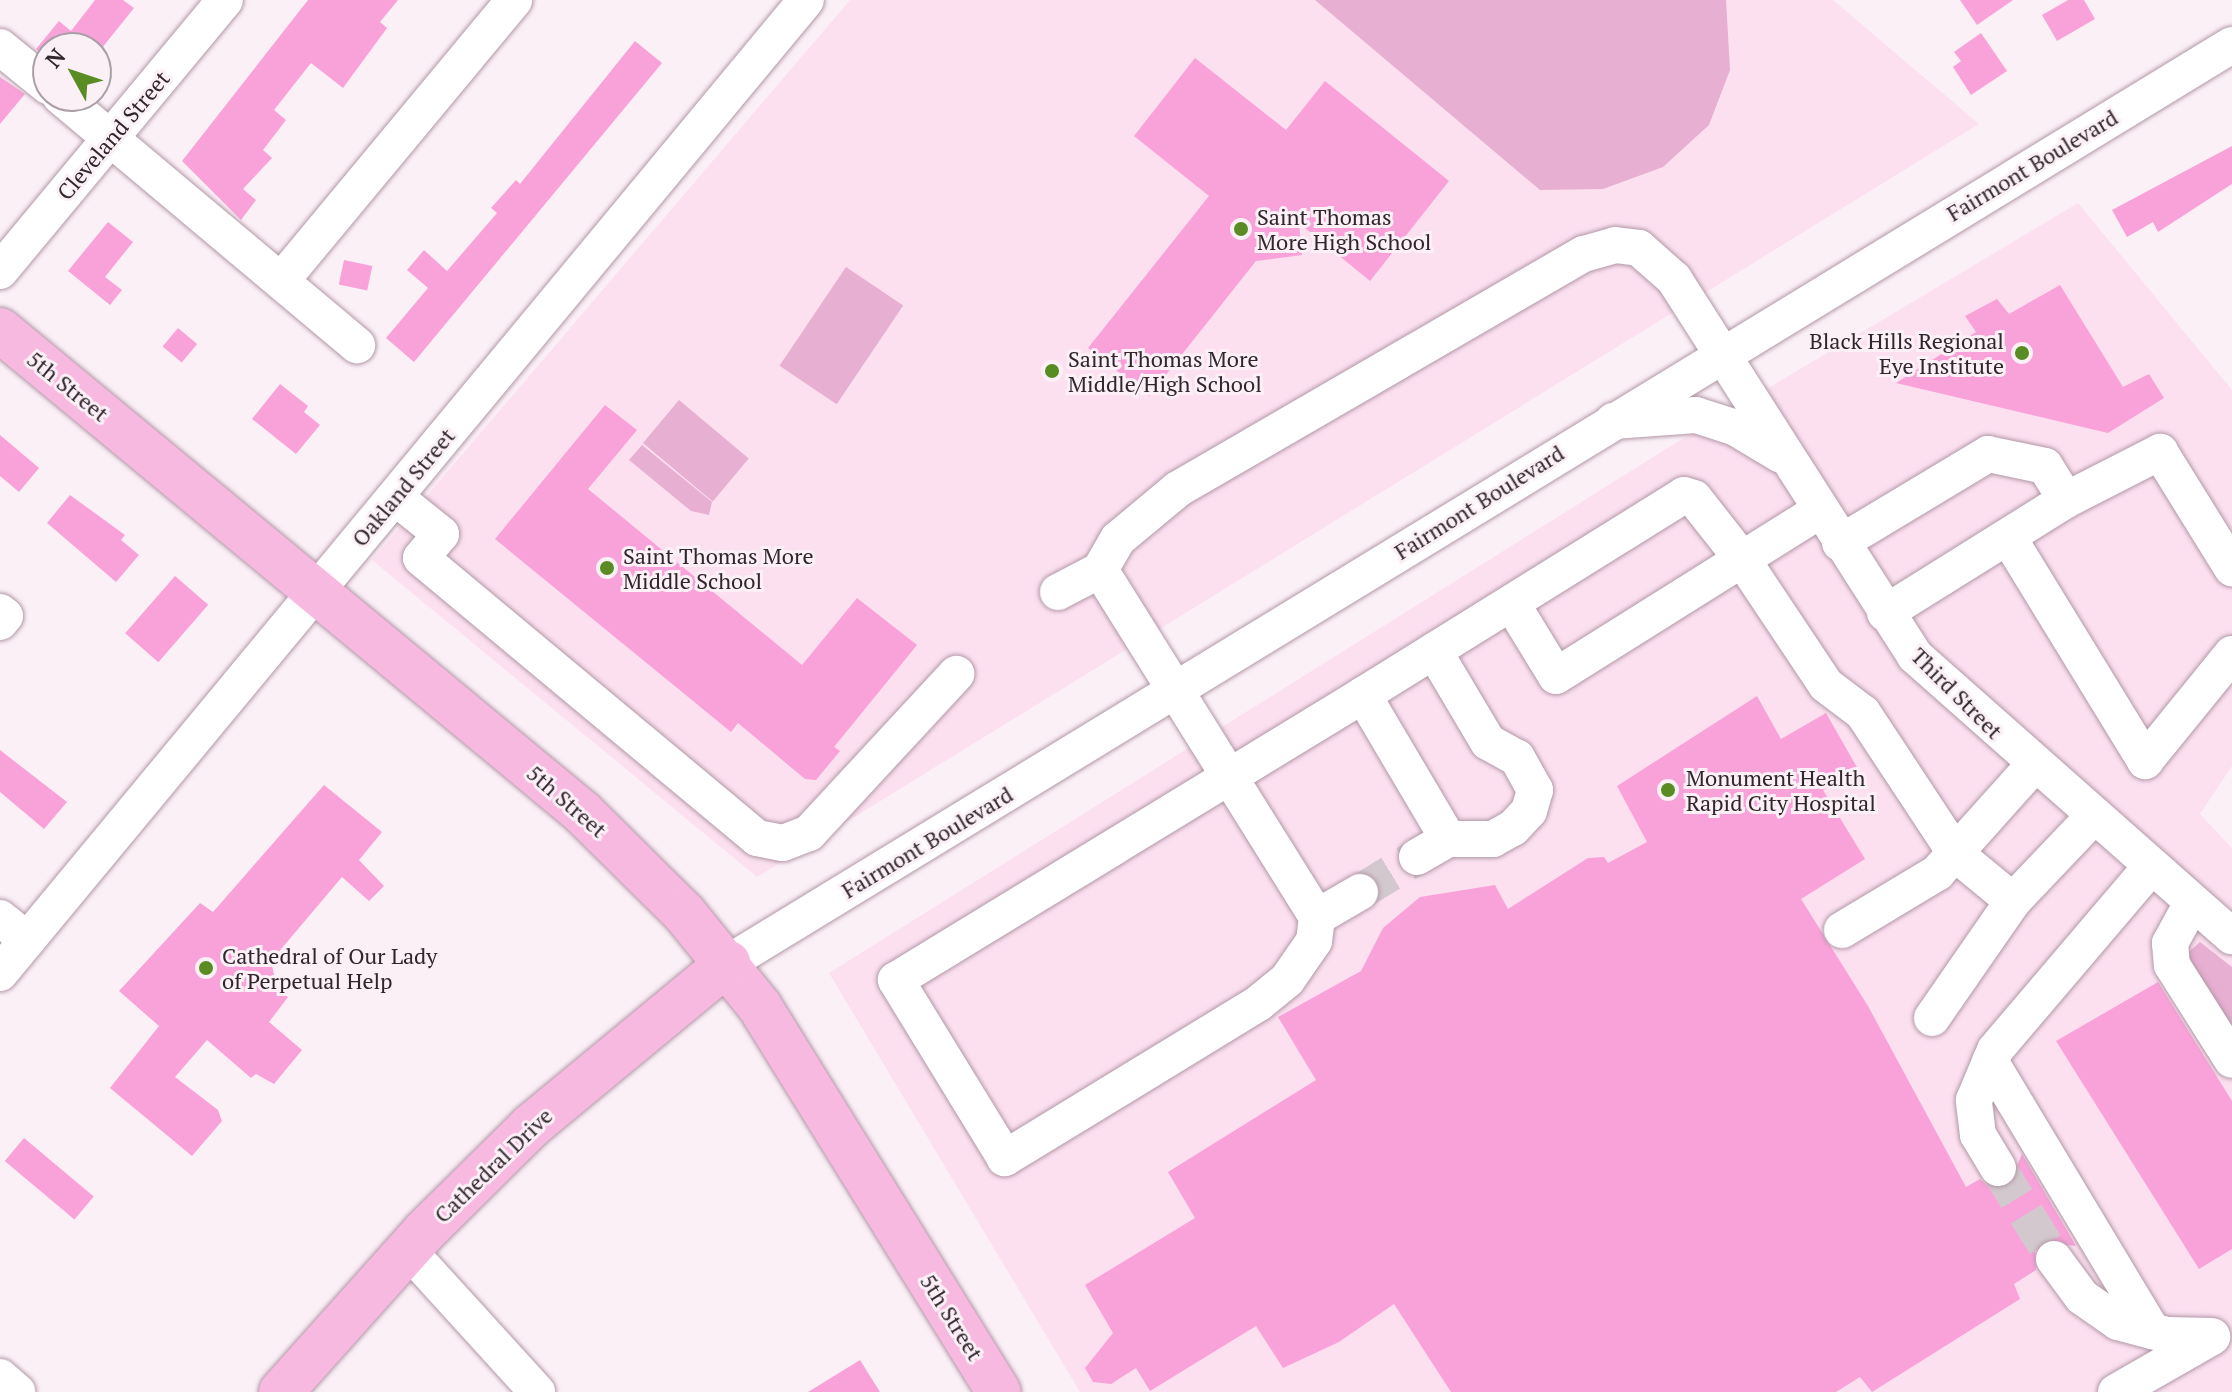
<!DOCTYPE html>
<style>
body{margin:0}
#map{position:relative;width:2232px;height:1392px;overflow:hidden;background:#fcf0f7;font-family:"PT Serif",serif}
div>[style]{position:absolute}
.built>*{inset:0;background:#fce0f0}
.green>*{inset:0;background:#e7afd1;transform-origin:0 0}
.building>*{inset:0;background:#f9a2d9;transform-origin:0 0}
.minor-tunnel>*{height:36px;margin-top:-18px;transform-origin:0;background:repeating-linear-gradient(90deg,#d3c8ce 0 36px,transparent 0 54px)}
.roads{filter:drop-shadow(0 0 2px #b298a7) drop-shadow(0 0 2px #b298a7)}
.minor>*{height:36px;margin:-18px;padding:0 18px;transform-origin:18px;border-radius:18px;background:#fff}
.major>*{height:44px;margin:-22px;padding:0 22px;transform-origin:22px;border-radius:22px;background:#f7b9e0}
.dots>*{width:22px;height:22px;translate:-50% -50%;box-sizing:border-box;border:4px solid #fcf0f7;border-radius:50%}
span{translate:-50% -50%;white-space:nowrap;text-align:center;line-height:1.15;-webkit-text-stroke:6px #fcf0f7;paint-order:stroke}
.street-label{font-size:22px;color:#30262c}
.poi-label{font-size:22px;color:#30262c}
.left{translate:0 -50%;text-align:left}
.right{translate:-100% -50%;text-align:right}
.north{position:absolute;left:32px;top:32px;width:80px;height:80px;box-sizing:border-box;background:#fcf0f7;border:2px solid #aa9fa6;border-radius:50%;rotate:310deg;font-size:22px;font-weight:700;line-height:32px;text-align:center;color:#30262c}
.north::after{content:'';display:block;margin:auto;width:28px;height:36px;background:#598c23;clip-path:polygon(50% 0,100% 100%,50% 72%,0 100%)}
</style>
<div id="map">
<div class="built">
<div style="clip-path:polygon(850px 0,1833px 0,1979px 124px,757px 877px,372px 560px)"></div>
<div style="clip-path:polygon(2078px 203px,2232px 390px,2232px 766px,2200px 814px,2232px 848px,2232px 1392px,1080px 1392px,829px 973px,1666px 449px)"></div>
</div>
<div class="green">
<div style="clip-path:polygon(1315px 0,1726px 0,1730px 70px,1709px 125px,1663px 167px,1603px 189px,1540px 190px)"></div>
<div style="left:846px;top:267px;width:69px;height:119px;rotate:34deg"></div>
<div style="left:679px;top:400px;width:91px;height:56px;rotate:40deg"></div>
<div style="clip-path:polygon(642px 445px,712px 502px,709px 515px,691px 511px,629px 460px)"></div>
<div style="clip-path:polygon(2200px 942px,2232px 967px,2232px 1036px,2184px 956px)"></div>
</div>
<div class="building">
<div style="clip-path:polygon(95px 0,123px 0,134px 8px,102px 48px,48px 48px,48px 59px,36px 49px,59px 21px,71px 31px)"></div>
<div style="clip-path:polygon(308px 0,398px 0,380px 22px,387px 28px,343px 88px,311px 63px,274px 110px,286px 120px,263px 150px,272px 158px,243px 189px,256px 200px,241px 220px,182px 161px)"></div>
<div style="clip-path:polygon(1960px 0,2013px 0,1977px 25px)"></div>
<div style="clip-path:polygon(2068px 0,2084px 0,2095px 19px,2057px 41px,2042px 15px)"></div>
<div style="clip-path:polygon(1981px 33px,2007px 71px,1971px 95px,1953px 67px,1961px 61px,1954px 52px)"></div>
<div style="clip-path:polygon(635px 41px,662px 63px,414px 362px,386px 338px,428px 288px,407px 270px,424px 250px,447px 271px,497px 213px,491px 208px,516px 180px,520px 184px)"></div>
<div style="clip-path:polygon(1195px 58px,1286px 130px,1325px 81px,1449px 181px,1370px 281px,1299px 223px,1302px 255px,1256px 261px,1149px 396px,1088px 348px,1209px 196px,1134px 136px)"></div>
<div style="clip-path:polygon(0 77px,25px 94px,0 124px)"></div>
<div style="clip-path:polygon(2232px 146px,2232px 184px,2158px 232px,2153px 222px,2127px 237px,2112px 210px)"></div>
<div style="clip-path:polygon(108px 222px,133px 242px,105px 277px,122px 290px,110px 305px,68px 271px)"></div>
<div style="left:344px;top:260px;width:29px;height:25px;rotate:12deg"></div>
<div style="clip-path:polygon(2060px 285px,2123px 387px,2149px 374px,2164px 398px,2108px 433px,1896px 383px,1976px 332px,1965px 316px,1997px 299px,2009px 314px)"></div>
<div style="left:178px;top:328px;width:25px;height:24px;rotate:40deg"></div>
<div style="clip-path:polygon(280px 384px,308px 406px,304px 412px,320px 425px,296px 454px,252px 419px)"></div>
<div style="clip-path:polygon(605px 405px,637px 430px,588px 489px,802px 665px,857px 598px,917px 645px,834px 747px,840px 751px,816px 780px,805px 779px,738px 723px,731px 732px,495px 539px)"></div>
<div style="clip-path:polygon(0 435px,39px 468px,19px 492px,0 476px)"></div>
<div style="clip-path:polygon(70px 495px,125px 535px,121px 540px,139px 555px,116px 582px,47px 523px)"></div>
<div style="left:175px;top:576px;width:44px;height:76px;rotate:41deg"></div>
<div style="clip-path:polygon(1757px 696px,1781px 739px,1826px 713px,1858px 769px,1823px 790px,1865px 859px,1801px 899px,1868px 1006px,1966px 1187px,1980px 1179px,1989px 1187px,2008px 1186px,2022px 1154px,2076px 1246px,2042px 1242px,2035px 1251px,2036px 1270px,2014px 1284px,2020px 1299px,1872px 1392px,1860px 1377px,1836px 1392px,1451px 1392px,1394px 1304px,1339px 1342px,1283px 1368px,1256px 1326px,1150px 1391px,1136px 1368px,1111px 1384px,1093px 1382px,1085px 1368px,1113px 1333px,1085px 1285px,1195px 1218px,1168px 1172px,1316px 1080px,1278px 1017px,1361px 971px,1383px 928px,1420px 897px,1495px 885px,1508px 909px,1588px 858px,1604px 857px,1608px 863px,1647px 842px,1617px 786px)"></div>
<div style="clip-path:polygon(0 750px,67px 802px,44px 829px,0 792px)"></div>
<div style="clip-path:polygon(324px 785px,382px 832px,359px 860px,384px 886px,369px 901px,342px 877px,271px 961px,277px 988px,288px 997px,269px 1022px,302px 1050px,274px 1084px,256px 1074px,251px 1078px,207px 1040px,175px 1077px,218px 1110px,222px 1121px,192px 1156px,110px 1088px,159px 1026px,119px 991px,200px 903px,213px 912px)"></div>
<div style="clip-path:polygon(2158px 982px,2232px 1101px,2232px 1249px,2199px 1269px,2056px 1041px)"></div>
<div style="left:24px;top:1138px;width:91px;height:30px;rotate:40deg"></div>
<div style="clip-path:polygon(860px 1360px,880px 1392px,808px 1392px)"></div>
</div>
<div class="minor-tunnel">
<div style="left:1360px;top:892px;width:67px;rotate:-31.6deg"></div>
<div style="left:1998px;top:1168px;width:107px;rotate:58.4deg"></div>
</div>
<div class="roads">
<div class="minor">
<div style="left:0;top:47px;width:62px;rotate:39.1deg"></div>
<div style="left:60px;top:96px;width:388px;rotate:40deg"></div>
<div style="left:0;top:271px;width:352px;rotate:-50.3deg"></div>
<div style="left:281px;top:281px;width:365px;rotate:-50.3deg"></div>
<div style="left:1613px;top:421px;width:83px;rotate:-4.1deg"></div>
<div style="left:1696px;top:415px;width:42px;rotate:18deg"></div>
<div style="left:1736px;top:428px;width:52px;rotate:31deg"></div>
<div style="left:395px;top:497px;width:59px;rotate:38.8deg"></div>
<div style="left:441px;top:534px;width:31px;rotate:130deg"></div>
<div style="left:421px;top:558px;width:437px;rotate:39.8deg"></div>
<div style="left:757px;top:838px;width:26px;rotate:11deg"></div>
<div style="left:783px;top:843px;width:28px;rotate:-21deg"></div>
<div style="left:809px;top:833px;width:217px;rotate:-47.2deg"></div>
<div style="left:2008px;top:537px;width:263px;rotate:58.5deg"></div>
<div style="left:2145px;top:761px;width:138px;rotate:-50.9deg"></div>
<div style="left:1840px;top:543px;width:173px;rotate:-31deg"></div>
<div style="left:1988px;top:454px;width:58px;rotate:11.9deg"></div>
<div style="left:2045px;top:466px;width:40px;rotate:58deg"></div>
<div style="left:1058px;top:592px;width:47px;rotate:-27.6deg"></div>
<div style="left:1512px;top:604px;width:84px;rotate:58.6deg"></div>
<div style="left:1556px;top:676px;width:310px;rotate:-32.1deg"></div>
<div style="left:0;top:612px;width:6px;rotate:39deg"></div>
<div style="left:5px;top:616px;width:8px;rotate:130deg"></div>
<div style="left:1885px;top:613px;width:213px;rotate:-32deg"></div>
<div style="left:2066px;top:500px;width:106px;rotate:-27.1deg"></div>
<div style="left:2160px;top:452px;width:137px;rotate:58.2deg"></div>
<div style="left:1363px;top:695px;width:378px;rotate:-31.9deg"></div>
<div style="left:1684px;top:495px;width:10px;rotate:17deg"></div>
<div style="left:1694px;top:498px;width:78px;rotate:51.8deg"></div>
<div style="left:1742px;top:559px;width:151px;rotate:56.3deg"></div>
<div style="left:1826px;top:685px;width:46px;rotate:37.1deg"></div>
<div style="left:1863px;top:713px;width:169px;rotate:56.6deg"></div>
<div style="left:1956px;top:854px;width:74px;rotate:39.5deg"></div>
<div style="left:1417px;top:857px;width:36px;rotate:-30deg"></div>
<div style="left:1448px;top:839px;width:45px"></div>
<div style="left:1493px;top:839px;width:23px;rotate:-29deg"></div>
<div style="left:1513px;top:828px;width:23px;rotate:-47deg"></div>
<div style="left:1529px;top:811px;width:22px;rotate:-74deg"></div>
<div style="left:1535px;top:790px;width:37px;rotate:-119deg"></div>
<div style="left:1517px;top:758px;width:33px;rotate:-151deg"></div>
<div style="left:1488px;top:742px;width:106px;rotate:-120.7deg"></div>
<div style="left:1360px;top:892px;width:50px;rotate:149.8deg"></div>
<div style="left:1317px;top:917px;width:409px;rotate:-122deg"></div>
<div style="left:1100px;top:570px;width:36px;rotate:-60deg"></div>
<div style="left:1118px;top:539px;width:78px;rotate:-39.8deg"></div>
<div style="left:1178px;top:489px;width:469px;rotate:-30.1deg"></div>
<div style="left:1584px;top:254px;width:32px;rotate:-16deg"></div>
<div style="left:1615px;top:245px;width:24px;rotate:7deg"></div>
<div style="left:1639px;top:248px;width:47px;rotate:41.5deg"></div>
<div style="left:1674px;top:279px;width:447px;rotate:57.4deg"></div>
<div style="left:1915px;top:656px;width:423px;rotate:41.5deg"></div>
<div style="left:2192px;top:903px;width:46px;rotate:118.8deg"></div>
<div style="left:2170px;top:943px;width:22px;rotate:85deg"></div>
<div style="left:2172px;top:965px;width:112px;rotate:57.7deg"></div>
<div style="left:1317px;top:917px;width:24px;rotate:97deg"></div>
<div style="left:1314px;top:941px;width:47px;rotate:124.7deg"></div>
<div style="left:1287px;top:980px;width:36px;rotate:141deg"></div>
<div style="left:1259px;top:1003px;width:298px;rotate:148.6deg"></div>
<div style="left:1005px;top:1158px;width:209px;rotate:-121.5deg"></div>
<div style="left:896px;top:980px;width:547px;rotate:-31.39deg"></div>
<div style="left:1363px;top:695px;width:167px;rotate:59.4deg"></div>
<div style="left:0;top:918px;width:35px;rotate:39deg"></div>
<div style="left:1842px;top:930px;width:111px;rotate:-31deg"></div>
<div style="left:1937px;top:873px;width:145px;rotate:-48.1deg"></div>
<div style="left:728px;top:963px;width:1762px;rotate:-31.4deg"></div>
<div style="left:0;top:973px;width:1263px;rotate:-50.36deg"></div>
<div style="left:1932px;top:1018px;width:142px;rotate:-55.3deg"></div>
<div style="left:2013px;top:901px;width:116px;rotate:-46.4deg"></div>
<div style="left:1990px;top:1061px;width:315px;rotate:59deg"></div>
<div style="left:1998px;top:1168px;width:39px;rotate:-121deg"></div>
<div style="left:1978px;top:1135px;width:35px;rotate:-97deg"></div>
<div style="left:1974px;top:1100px;width:54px;rotate:-67.2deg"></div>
<div style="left:1995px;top:1050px;width:240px;rotate:-49.6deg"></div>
<div style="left:408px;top:1250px;width:192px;rotate:47.7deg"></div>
<div style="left:2054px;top:1259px;width:47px;rotate:53.6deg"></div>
<div style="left:2082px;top:1297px;width:44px;rotate:34.8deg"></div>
<div style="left:2118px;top:1322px;width:51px;rotate:14.9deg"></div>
<div style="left:2167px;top:1335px;width:45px;rotate:1.3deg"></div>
<div style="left:0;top:1377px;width:23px;rotate:41deg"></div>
<div style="left:2116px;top:1392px;width:111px;rotate:-29.8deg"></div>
</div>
<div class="major">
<div style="left:0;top:330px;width:756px;rotate:39.63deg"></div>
<div style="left:582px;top:812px;width:144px;rotate:44.7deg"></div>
<div style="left:684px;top:913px;width:121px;rotate:51deg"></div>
<div style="left:760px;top:1007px;width:453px;rotate:58.2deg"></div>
<div style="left:281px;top:1392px;width:216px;rotate:-48.2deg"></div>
<div style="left:425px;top:1231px;width:149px;rotate:-44.7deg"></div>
<div style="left:531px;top:1126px;width:256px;rotate:-39.6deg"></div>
</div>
</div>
<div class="dots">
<div style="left:1241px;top:229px;background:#598c23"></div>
<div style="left:2022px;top:353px;background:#598c23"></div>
<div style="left:1052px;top:371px;background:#598c23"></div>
<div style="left:607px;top:568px;background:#598c23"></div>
<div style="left:1668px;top:790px;background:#598c23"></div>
<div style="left:206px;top:968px;background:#598c23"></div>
</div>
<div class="street-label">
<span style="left:113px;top:135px;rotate:-50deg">Cleveland Street</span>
<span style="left:2032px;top:165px;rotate:-31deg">Fairmont Boulevard</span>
<span style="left:68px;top:386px;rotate:39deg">5th Street</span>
<span style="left:403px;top:487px;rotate:-50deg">Oakland Street</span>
<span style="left:1479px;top:502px;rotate:-32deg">Fairmont Boulevard</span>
<span style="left:1957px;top:693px;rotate:45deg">Third Street</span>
<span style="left:567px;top:801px;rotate:41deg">5th Street</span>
<span style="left:927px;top:842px;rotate:-31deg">Fairmont Boulevard</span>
<span style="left:493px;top:1165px;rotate:-44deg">Cathedral Drive</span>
<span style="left:952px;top:1317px;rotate:58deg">5th Street</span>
</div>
<div class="poi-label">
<span class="left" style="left:1257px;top:229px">Saint Thomas<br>More High School</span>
<span class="right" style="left:2004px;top:353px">Black Hills Regional<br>Eye Institute</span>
<span class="left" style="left:1068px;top:371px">Saint Thomas More<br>Middle/High School</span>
<span class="left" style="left:623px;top:568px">Saint Thomas More<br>Middle School</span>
<span class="left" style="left:1686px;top:790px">Monument Health<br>Rapid City Hospital</span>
<span class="left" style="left:222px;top:968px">Cathedral of Our Lady<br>of Perpetual Help</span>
</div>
<div class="north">N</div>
</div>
